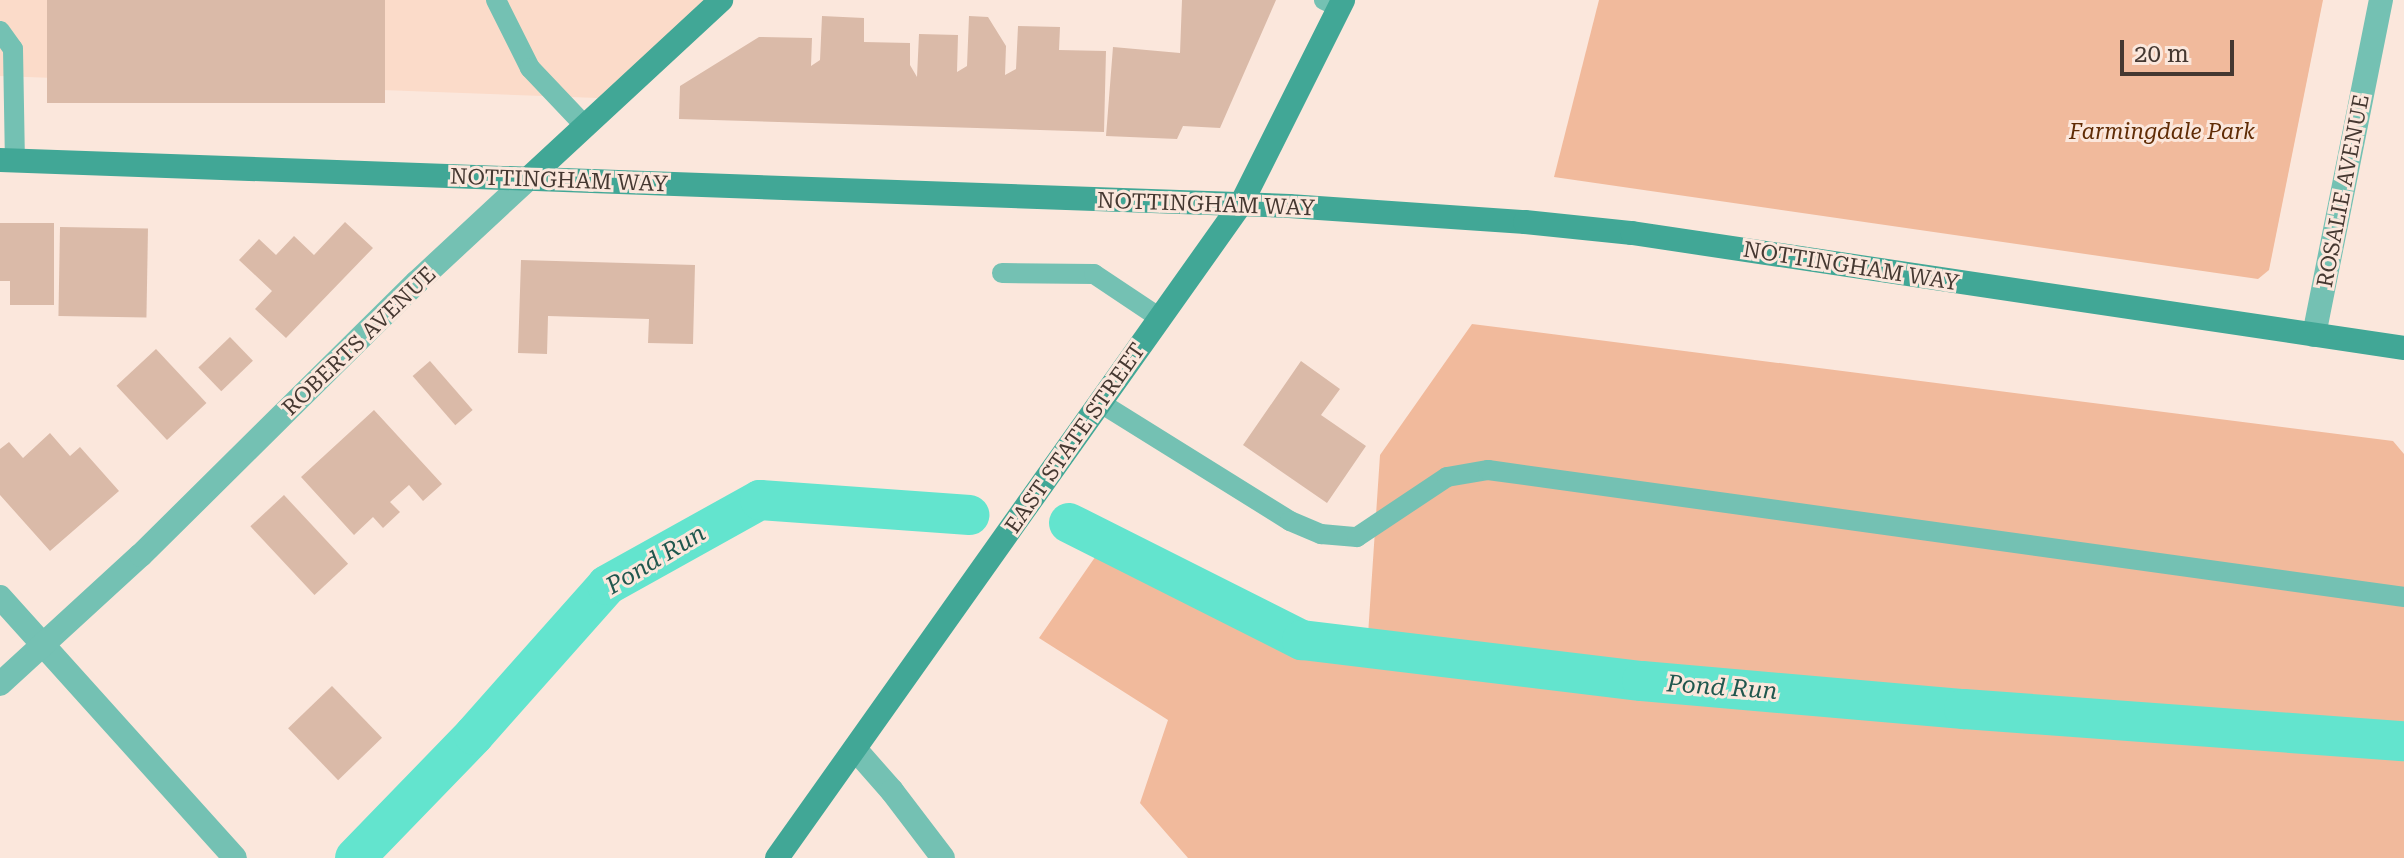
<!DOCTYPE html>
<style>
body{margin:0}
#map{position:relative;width:2404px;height:858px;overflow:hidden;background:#fbe7dc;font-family:"Roboto Serif",serif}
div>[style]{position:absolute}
.built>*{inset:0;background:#fbdbc9}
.green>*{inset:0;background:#f1ba9c}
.canal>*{height:40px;margin:-20px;padding:0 20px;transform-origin:20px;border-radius:20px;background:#63e4ce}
.building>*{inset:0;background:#dabaa8;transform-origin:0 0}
.lane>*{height:20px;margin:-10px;padding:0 10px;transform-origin:10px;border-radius:10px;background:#74c1b3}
.street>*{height:24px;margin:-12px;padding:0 12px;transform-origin:12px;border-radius:12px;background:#74c1b3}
.secondary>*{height:24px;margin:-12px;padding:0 12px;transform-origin:12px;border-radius:12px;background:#41a796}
span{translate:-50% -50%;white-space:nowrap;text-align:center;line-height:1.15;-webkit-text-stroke:6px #fbe7dc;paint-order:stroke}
.park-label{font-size:22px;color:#602c05;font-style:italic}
.street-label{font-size:22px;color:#453831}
.water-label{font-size:24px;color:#20574e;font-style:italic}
.scale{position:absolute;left:2120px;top:40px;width:114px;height:36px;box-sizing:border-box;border:4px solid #453831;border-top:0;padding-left:10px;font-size:24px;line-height:28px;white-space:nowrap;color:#453831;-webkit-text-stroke:6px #fbe7dc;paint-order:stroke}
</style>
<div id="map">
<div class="built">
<div style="clip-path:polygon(0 0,705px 0,598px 98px,0 76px)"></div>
</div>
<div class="green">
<div style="clip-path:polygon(1599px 0,2323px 0,2269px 270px,2258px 279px,1554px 177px)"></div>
<div style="clip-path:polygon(1472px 324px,2393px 441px,2404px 454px,2404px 858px,1188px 858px,1140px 803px,1168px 720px,1039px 638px,1109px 537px,1366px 665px,1380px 455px)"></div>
</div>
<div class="canal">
<div style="left:1069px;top:523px;width:261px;rotate:26.7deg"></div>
<div style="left:1302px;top:640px;width:342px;rotate:6.9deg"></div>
<div style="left:1642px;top:681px;width:323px;rotate:5deg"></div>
<div style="left:1964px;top:709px;width:441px;rotate:4.2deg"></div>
<div style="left:355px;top:858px;width:171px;rotate:-45.9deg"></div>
<div style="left:474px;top:735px;width:200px;rotate:-48.4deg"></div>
<div style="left:607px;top:585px;width:175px;rotate:-29.1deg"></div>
<div style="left:760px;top:500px;width:210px;rotate:4.1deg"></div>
</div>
<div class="building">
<div style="left:47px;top:0;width:338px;height:103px"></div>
<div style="clip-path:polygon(1182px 0,1276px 0,1220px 128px,1183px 126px,1177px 139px,1106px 136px,1113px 47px,1180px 53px)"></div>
<div style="clip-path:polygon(822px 16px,864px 18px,864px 42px,910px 43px,910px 65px,917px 77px,919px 34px,958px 35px,957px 72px,967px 66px,969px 16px,988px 17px,1006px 46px,1005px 75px,1016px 69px,1018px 26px,1060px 27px,1059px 50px,1106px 51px,1104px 132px,679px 119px,680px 86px,759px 37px,812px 38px,811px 66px,820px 60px)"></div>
<div style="clip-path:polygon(345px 222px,373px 248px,286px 338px,255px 309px,272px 291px,239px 260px,259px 239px,276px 255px,294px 236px,314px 255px)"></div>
<div style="clip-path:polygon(0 223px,54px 223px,54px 305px,10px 305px,10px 281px,0 281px)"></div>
<div style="left:60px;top:227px;width:88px;height:89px;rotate:1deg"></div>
<div style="clip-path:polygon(521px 260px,695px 265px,693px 344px,648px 343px,649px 319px,548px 316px,547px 354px,518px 353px)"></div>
<div style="left:230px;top:337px;width:33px;height:44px;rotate:46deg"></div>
<div style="left:156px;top:349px;width:74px;height:54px;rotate:47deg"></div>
<div style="left:430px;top:361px;width:65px;height:23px;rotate:49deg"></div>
<div style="clip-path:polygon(1301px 361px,1340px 389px,1321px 415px,1366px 446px,1327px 503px,1243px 445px)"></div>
<div style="clip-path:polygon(374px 410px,442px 484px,423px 501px,409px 485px,390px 502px,400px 512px,383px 528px,373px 517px,354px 535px,301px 477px)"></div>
<div style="clip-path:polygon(50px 433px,70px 456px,80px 447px,119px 491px,50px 551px,0 495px,0 449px,9px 442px,23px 458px)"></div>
<div style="left:284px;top:495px;width:94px;height:46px;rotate:47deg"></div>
<div style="left:332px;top:686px;width:72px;height:61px;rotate:46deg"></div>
</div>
<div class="lane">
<div style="left:496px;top:0;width:76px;rotate:63.4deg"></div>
<div style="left:530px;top:68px;width:81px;rotate:46.5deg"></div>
<div style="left:1324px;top:0;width:17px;rotate:25deg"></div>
<div style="left:0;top:31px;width:22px;rotate:54deg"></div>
<div style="left:13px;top:49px;width:112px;rotate:89deg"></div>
<div style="left:1002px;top:273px;width:92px;rotate:0.6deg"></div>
<div style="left:1094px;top:274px;width:79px;rotate:33.7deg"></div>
<div style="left:1099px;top:402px;width:225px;rotate:31.9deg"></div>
<div style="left:1290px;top:521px;width:34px;rotate:23deg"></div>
<div style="left:1321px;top:534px;width:36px;rotate:5deg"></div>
<div style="left:1357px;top:537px;width:108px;rotate:-33.7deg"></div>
<div style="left:1447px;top:477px;width:42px;rotate:-9.7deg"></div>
<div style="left:1488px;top:470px;width:925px;rotate:7.89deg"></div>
</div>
<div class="street">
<div style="left:2314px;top:335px;width:342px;rotate:-78.7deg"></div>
<div style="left:0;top:597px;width:351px;rotate:48deg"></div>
<div style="left:0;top:684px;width:191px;rotate:-42.5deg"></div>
<div style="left:141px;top:555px;width:388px;rotate:-44.7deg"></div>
<div style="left:417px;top:282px;width:153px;rotate:-42.9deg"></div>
<div style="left:855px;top:749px;width:56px;rotate:48.6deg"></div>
<div style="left:892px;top:791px;width:84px;rotate:52.7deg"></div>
</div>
<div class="secondary">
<div style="left:0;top:160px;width:1290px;rotate:2.04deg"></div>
<div style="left:1289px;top:206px;width:237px;rotate:3.9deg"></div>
<div style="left:1525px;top:222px;width:108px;rotate:5.9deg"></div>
<div style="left:1632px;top:233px;width:781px;rotate:8.47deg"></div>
<div style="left:529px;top:178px;width:262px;rotate:-42.8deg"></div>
<div style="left:777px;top:858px;width:802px;rotate:-54.65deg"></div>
<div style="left:1241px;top:204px;width:228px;rotate:-63.4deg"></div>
</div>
<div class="park-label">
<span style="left:2162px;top:132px">Farmingdale Park</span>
</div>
<div class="street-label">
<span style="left:559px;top:180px;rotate:2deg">NOTTINGHAM WAY</span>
<span style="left:2343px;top:191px;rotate:-79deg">ROSALIE AVENUE</span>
<span style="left:1206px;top:204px;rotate:2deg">NOTTINGHAM WAY</span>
<span style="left:1851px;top:266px;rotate:9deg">NOTTINGHAM WAY</span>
<span style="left:359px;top:341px;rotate:-44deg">ROBERTS AVENUE</span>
<span style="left:1075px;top:438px;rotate:-55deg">EAST STATE STREET</span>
</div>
<div class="water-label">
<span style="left:656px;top:560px;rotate:-31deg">Pond Run</span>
<span style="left:1722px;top:688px;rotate:4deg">Pond Run</span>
</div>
<div class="scale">20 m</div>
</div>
